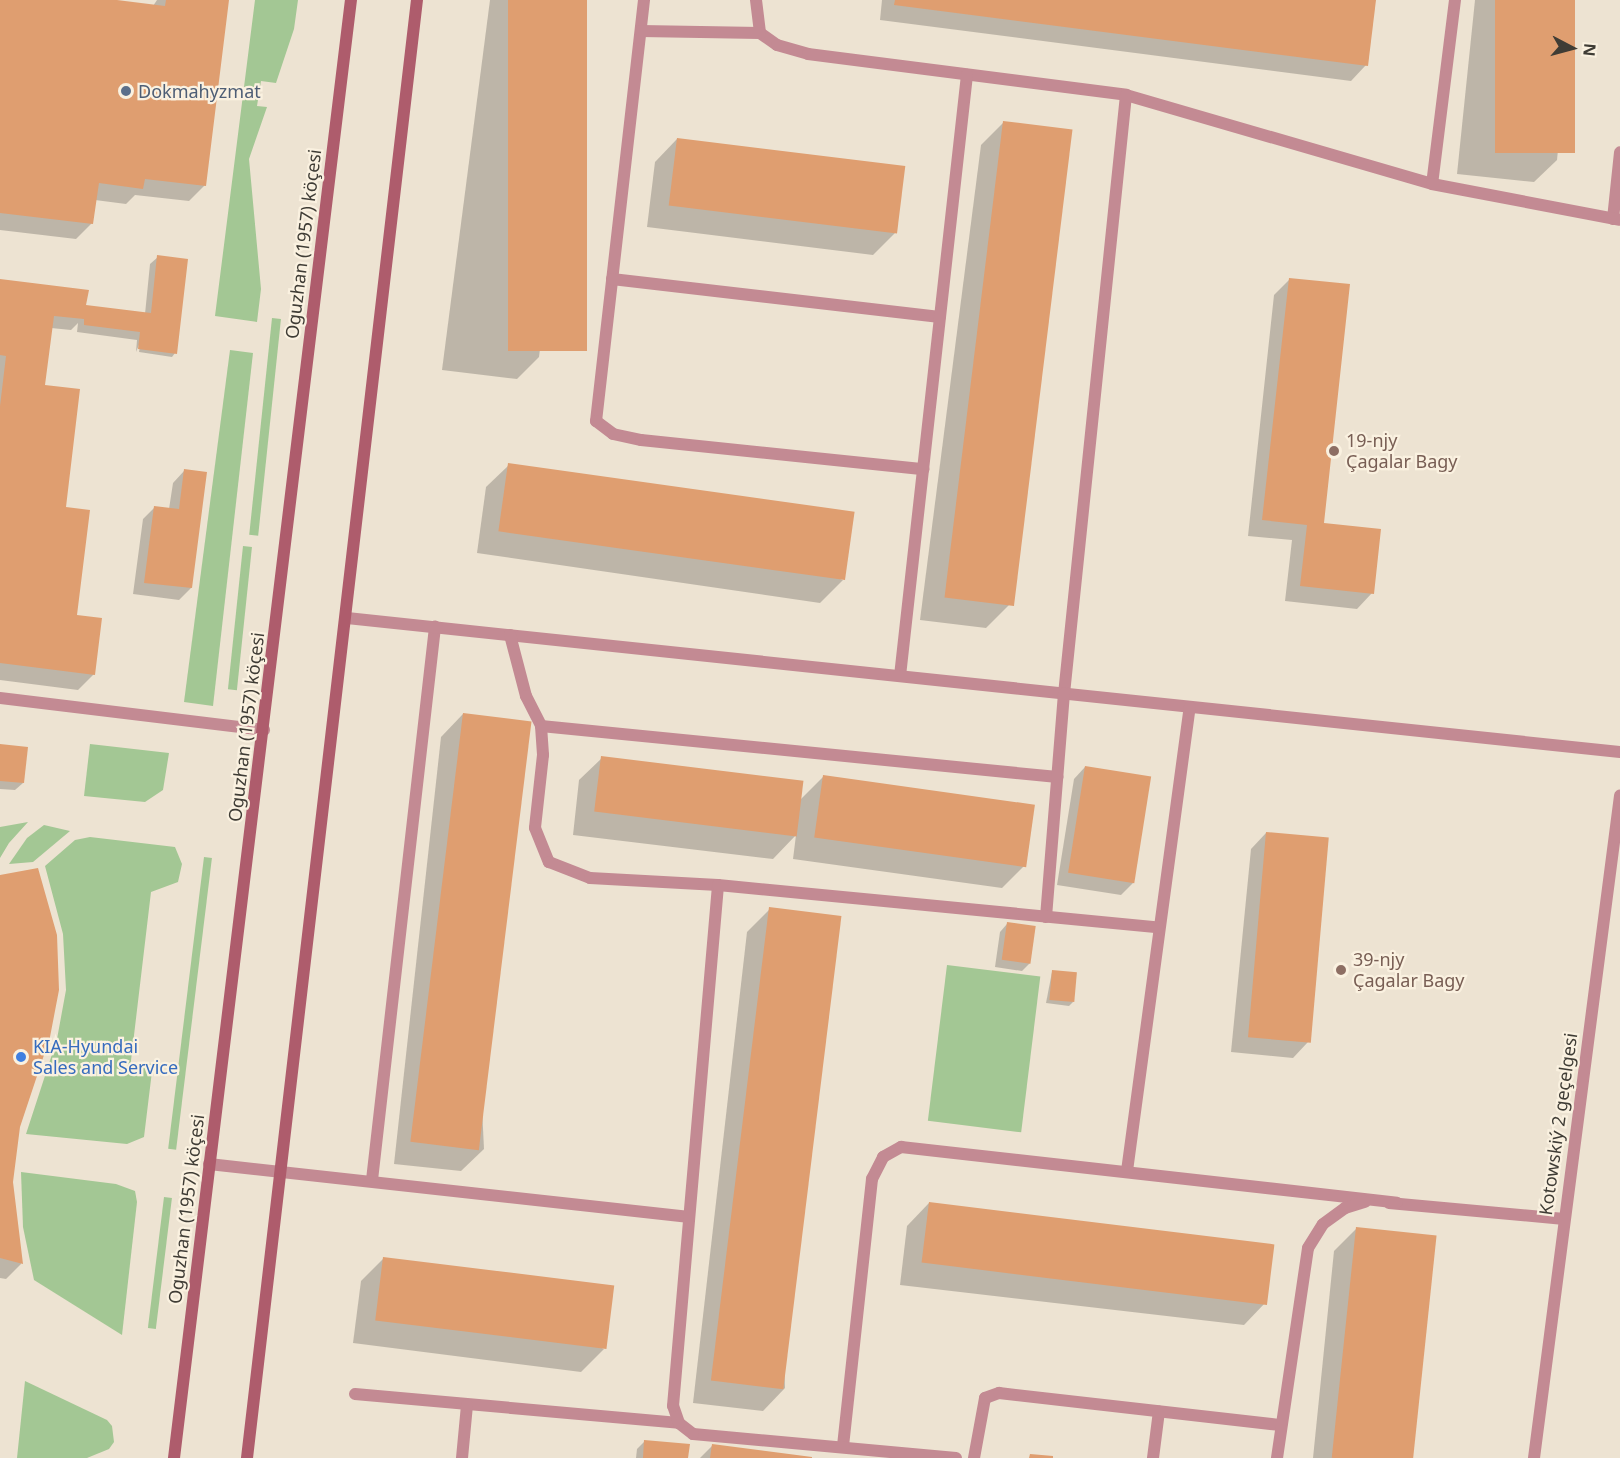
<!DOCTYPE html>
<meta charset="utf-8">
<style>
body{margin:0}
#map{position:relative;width:1620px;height:1458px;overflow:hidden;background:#ede3d2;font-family:"Noto Sans",sans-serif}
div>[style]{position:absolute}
.green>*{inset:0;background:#a3c794;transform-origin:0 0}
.shadow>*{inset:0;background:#0003}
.building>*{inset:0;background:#df9e70;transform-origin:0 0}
.lane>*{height:12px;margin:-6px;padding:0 6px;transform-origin:6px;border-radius:6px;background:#c38a93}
.street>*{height:12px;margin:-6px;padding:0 6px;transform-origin:6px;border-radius:6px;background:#c38a93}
.secondary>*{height:12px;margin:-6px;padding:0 6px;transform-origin:6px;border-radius:6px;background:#ae5c6c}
.dots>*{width:16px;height:16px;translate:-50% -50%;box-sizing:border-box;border:3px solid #faf1e0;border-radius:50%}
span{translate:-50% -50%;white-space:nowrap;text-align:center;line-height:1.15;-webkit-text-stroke:4.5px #faf1e0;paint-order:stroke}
.service-label{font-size:18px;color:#4e5e75}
.left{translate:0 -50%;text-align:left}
.street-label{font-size:18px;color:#3f3c35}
.education-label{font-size:18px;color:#785e54}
.shop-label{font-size:18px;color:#366cbe}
.north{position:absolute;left:1542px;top:18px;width:60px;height:60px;-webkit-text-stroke:4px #faf1e0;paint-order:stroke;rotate:96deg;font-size:16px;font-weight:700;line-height:24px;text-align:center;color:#3f3c35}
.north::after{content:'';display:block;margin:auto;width:21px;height:27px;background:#3f3c35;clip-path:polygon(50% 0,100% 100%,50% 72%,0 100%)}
</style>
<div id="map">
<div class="green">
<div style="clip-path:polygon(255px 0,298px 0,294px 29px,276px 83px,261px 81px,257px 106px,267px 107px,249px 159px,261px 289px,257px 322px,215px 316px)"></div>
<div style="left:272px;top:318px;width:9px;height:218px;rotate:6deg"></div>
<div style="clip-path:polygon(230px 350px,253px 353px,213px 706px,184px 702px)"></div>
<div style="left:243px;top:546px;width:9px;height:144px;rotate:6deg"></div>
<div style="clip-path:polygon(90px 744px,169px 753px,163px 790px,145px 802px,84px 796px)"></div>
<div style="clip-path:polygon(28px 822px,9px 843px,0 858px,0 827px)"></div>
<div style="clip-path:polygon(44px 825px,70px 831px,33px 862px,9px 864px,27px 838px)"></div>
<div style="clip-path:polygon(90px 837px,175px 847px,182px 864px,178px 882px,151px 892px,130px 1069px,153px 1063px,144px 1137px,127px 1144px,26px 1134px,57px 1039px,66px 990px,63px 934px,45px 866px,75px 840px)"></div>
<div style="left:204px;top:857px;width:8px;height:294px;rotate:7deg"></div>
<div style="left:947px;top:965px;width:94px;height:157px;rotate:7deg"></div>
<div style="clip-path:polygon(21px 1172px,116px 1184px,135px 1191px,137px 1202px,122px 1335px,34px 1280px,23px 1227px)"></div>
<div style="left:164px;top:1197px;width:8px;height:132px;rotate:7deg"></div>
<div style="clip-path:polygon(25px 1381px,107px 1420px,112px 1426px,114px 1442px,109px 1449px,87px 1458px,17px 1458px)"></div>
</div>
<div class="shadow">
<div style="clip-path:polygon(0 0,105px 0,153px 6px,157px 0,227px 0,205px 185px,189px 201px,135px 195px,126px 204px,95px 200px,92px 223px,76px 239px,0 230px)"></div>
<div style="clip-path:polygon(490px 0,585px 0,539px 357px,517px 379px,442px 370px)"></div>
<div style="clip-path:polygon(882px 0,1375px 0,1366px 65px,1351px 81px,880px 20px)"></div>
<div style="clip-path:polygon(1475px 0,1573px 0,1557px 160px,1534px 182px,1457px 174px)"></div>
<div style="clip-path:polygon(1004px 122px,1009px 605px,986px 628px,920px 620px,981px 145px)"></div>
<div style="clip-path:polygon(677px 139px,895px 233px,873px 255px,647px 227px,655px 162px)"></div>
<div style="clip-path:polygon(158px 257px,175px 353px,172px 357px,139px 352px,141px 340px,136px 352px,137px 340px,77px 332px,78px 323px,71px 330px,51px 328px,43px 387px,64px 509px,76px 616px,94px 674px,78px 690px,0 680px,0 281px,84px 309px,145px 314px,150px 264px)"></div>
<div style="clip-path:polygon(1290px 279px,1322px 524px,1372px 593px,1357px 609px,1285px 601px,1292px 540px,1248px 536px,1274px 295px)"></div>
<div style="clip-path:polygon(509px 465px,843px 580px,820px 603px,477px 553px,486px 487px)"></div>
<div style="clip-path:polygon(184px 471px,191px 588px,179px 600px,133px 594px,143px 519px,155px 507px,169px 509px,173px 483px)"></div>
<div style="clip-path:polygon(463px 714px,484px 1149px,461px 1171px,394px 1164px,441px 737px)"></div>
<div style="clip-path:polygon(0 745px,23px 783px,15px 790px,0 789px)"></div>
<div style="clip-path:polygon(602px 758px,800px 800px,824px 776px,1025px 865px,1002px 888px,793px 859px,796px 835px,773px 859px,573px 835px,579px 780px)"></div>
<div style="clip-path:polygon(1085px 767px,1133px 883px,1121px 895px,1057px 885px,1074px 779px)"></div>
<div style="clip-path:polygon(1266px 833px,1308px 1042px,1293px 1058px,1231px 1052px,1251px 849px)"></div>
<div style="clip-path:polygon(0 876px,18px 1127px,11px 1182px,21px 1264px,6px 1279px,0 1278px)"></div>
<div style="clip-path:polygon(770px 909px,785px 1388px,763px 1411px,693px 1403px,747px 932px)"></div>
<div style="clip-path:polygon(1007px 924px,1030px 963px,1022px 971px,995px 967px,1000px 932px)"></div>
<div style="clip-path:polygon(1052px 972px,1073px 1002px,1069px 1006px,1046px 1003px)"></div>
<div style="clip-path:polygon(929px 1203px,1266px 1302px,1244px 1325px,900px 1285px,907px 1226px)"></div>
<div style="clip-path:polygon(1357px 1228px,1413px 1458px,1313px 1458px,1334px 1251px)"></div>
<div style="clip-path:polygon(384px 1258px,604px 1349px,581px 1372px,353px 1343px,361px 1281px)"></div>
<div style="clip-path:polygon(645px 1441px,686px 1458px,636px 1458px,637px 1449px)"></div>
<div style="clip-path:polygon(712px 1446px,811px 1458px,700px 1458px)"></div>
</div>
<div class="building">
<div style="clip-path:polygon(0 0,117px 0,165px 6px,166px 0,229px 0,206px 186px,145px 179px,143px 189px,99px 183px,93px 224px,0 213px)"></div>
<div style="left:508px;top:0;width:79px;height:351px"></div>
<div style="clip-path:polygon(895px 0,1376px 0,1368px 66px,894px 5px)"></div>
<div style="left:1495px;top:0;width:80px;height:153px"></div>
<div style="left:1003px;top:121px;width:70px;height:480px;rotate:7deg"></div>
<div style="left:677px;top:138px;width:230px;height:68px;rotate:7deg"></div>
<div style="clip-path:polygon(157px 255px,188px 259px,177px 354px,138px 349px,140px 332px,84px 325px,84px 319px,54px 316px,45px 385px,80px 389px,66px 507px,90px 510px,77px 615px,102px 618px,95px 675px,0 663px,0 406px,6px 356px,0 355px,0 279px,89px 290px,86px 305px,151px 313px)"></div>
<div style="clip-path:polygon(1289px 278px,1350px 284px,1324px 523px,1381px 529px,1374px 594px,1300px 586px,1307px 525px,1262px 520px)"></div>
<div style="left:508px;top:463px;width:350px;height:69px;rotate:8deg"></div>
<div style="clip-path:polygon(184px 469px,207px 472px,192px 588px,144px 583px,154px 506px,179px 509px)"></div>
<div style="left:463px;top:713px;width:69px;height:432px;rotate:7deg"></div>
<div style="clip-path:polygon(0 744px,28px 747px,24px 783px,0 781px)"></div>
<div style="left:601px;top:756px;width:204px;height:56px;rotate:7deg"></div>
<div style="left:1085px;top:766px;width:67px;height:108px;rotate:9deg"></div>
<div style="left:823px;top:775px;width:214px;height:63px;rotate:8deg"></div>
<div style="left:1266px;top:832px;width:63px;height:206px;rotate:5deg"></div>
<div style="clip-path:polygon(38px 868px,57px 935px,59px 990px,50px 1037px,20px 1127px,13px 1182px,23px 1264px,0 1258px,0 875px)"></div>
<div style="left:769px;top:907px;width:73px;height:477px;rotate:7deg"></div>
<div style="left:1007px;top:922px;width:29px;height:38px;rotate:8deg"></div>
<div style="left:1052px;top:970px;width:25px;height:30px;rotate:5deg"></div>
<div style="left:929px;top:1202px;width:348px;height:61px;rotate:7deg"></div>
<div style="left:1356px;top:1227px;width:81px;height:232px;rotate:6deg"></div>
<div style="left:383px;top:1257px;width:233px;height:64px;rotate:7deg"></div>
<div style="clip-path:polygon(644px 1440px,690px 1444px,688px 1458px,643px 1458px)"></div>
<div style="clip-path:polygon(712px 1444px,812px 1457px,812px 1458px,710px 1458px)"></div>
<div style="clip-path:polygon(1030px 1454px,1053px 1456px,1053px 1458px,1029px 1458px)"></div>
</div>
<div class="lane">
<div style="left:644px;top:0;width:424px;rotate:96.5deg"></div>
<div style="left:596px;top:421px;width:21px;rotate:37deg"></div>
<div style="left:613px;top:434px;width:29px;rotate:12deg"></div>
<div style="left:641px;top:440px;width:284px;rotate:5.9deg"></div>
<div style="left:756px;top:0;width:33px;rotate:83deg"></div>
<div style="left:760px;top:33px;width:21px;rotate:35deg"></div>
<div style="left:777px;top:45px;width:32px;rotate:16deg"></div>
<div style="left:808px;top:54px;width:321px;rotate:7.3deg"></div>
<div style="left:1126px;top:95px;width:319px;rotate:16.2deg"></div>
<div style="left:641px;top:31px;width:119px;rotate:1deg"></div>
<div style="left:1613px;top:219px;width:67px;rotate:-84deg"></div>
<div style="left:612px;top:279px;width:330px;rotate:6.6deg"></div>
<div style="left:900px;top:676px;width:605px;rotate:-83.64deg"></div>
<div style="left:1064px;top:694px;width:602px;rotate:-84.09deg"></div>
<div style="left:372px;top:1180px;width:557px;rotate:-83.5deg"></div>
<div style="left:355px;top:1394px;width:325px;rotate:5.1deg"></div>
<div style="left:462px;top:1458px;width:53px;rotate:-84.6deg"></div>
<div style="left:1153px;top:1458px;width:47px;rotate:-82.7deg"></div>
</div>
<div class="street">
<div style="left:1455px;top:0;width:185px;rotate:97.1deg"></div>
<div style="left:1432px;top:184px;width:191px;rotate:10.8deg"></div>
<div style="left:347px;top:618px;width:1280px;rotate:6.01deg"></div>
<div style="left:510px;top:635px;width:63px;rotate:75.3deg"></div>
<div style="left:526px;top:696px;width:34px;rotate:63deg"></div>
<div style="left:541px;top:726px;width:29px;rotate:86deg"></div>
<div style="left:543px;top:755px;width:73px;rotate:96.3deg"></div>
<div style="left:535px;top:828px;width:37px;rotate:68deg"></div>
<div style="left:549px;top:862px;width:44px;rotate:21.3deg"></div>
<div style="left:590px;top:878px;width:128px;rotate:3.1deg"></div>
<div style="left:0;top:698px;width:266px;rotate:6.9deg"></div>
<div style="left:541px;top:726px;width:519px;rotate:5.64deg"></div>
<div style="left:1046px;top:917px;width:224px;rotate:-85.4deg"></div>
<div style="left:209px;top:1164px;width:481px;rotate:6.3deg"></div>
<div style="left:1127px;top:1171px;width:468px;rotate:-82.3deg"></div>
<div style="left:1389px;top:1203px;width:176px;rotate:5.2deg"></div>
<div style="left:843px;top:1446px;width:269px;rotate:-83.8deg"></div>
<div style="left:872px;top:1179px;width:25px;rotate:-63deg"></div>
<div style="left:883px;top:1157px;width:21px;rotate:-29deg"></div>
<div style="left:901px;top:1147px;width:499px;rotate:6.4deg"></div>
<div style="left:956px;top:1458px;width:264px;rotate:-174.8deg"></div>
<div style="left:693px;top:1434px;width:18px;rotate:-142deg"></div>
<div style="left:679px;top:1423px;width:18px;rotate:-109deg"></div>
<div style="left:673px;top:1406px;width:523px;rotate:-85.06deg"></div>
<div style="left:718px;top:885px;width:442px;rotate:5.5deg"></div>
<div style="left:974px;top:1458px;width:61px;rotate:-79.6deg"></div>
<div style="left:985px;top:1398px;width:15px;rotate:-20deg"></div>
<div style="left:999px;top:1393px;width:284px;rotate:6.5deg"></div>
<div style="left:1277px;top:1458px;width:212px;rotate:-81.6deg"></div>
<div style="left:1308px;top:1248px;width:28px;rotate:-58deg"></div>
<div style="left:1323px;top:1224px;width:27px;rotate:-36deg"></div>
<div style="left:1345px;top:1208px;width:21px;rotate:-17deg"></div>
<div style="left:1534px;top:1458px;width:668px;rotate:-82.6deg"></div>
</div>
<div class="secondary">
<div style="left:174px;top:1458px;width:1469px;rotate:-83.08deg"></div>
<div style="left:247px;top:1458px;width:1468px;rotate:-83.35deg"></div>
</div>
<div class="dots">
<div style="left:126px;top:91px;background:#5c6f8a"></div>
<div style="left:1334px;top:451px;background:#8d6e63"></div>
<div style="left:1341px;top:970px;background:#8d6e63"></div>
<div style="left:21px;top:1057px;background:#3f7fe0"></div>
</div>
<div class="service-label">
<span class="left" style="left:138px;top:91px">Dokmahyzmat</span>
</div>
<div class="street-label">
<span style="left:303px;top:244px;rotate:-83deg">Oguzhan (1957) köçesi</span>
<span style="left:246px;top:727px;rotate:-83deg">Oguzhan (1957) köçesi</span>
<span style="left:1558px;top:1124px;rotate:-82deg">Kotowskiý 2 geçelgesi</span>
<span style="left:186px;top:1209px;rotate:-83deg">Oguzhan (1957) köçesi</span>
</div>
<div class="education-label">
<span class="left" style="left:1346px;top:451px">19-njy<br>Çagalar Bagy</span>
<span class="left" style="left:1353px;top:970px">39-njy<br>Çagalar Bagy</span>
</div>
<div class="shop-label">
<span class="left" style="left:33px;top:1057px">KIA-Hyundai<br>Sales and Service</span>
</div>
<div class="north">N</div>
</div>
